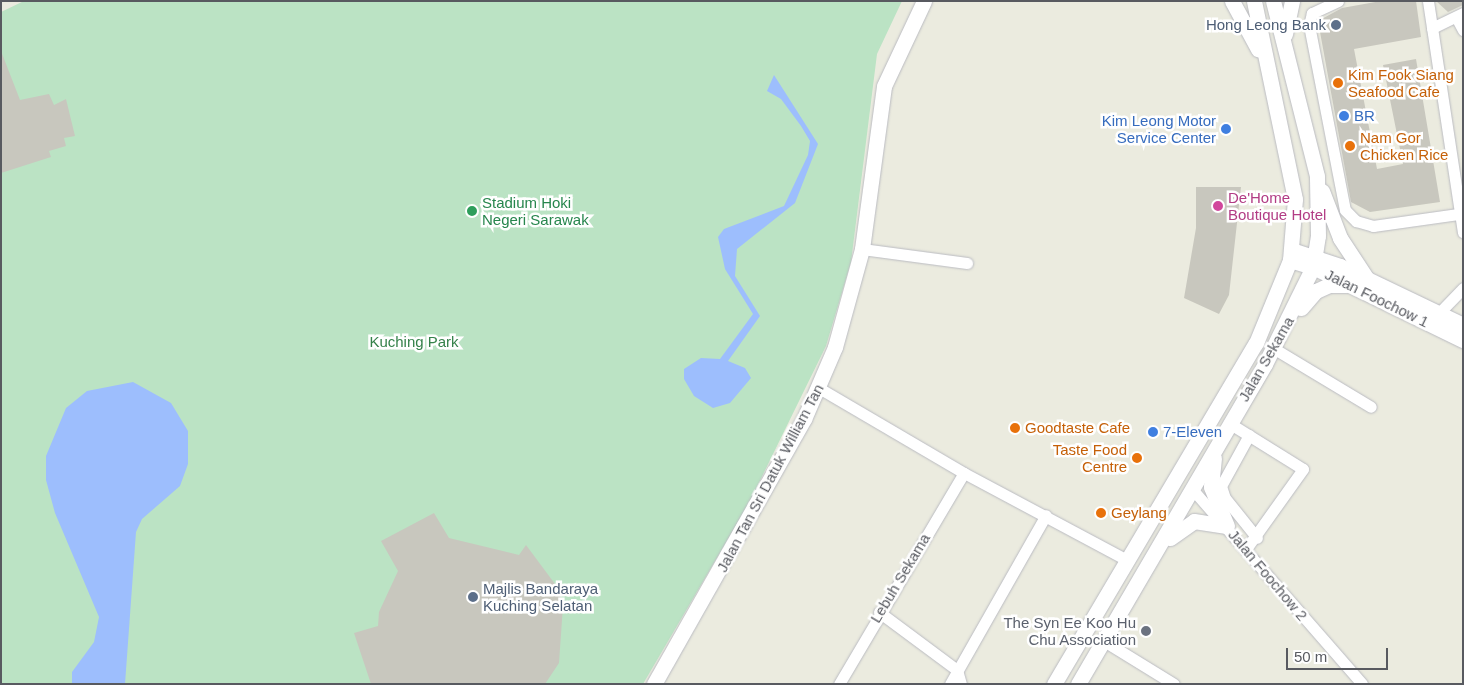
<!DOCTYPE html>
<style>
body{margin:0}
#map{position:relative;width:1464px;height:685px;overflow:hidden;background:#ebebdf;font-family:Arial,sans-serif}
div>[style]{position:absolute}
.green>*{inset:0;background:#bbe3c4}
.water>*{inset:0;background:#9dbefd}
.building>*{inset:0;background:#c8c7be}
.roads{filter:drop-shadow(0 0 1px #babbc1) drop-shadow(0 0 1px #babbc1)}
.street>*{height:11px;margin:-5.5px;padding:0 5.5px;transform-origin:5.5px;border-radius:5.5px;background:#fff}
.secondary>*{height:15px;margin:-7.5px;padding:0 7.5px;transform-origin:7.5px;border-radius:7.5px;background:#fff}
.dots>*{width:14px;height:14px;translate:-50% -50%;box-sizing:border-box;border:2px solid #fff;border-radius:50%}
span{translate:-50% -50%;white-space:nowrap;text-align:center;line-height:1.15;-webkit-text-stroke:5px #fff;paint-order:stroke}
.service-label{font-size:15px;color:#4e5e75}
.right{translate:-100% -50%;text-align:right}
.left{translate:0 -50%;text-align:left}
.food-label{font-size:15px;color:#c56008}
.shop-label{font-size:15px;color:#366cbe}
.hotel-label{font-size:15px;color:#b23c85}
.leisure-label{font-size:15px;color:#27864d}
.street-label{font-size:15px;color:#585a60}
.park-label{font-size:15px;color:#35824a}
.worship-label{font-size:15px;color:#5b616d}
.frame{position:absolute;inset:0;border:2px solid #585a60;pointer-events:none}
.scale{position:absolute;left:1286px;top:648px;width:102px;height:22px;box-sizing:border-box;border:2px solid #585a60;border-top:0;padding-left:6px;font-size:15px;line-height:18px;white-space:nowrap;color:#585a60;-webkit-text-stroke:4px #fff;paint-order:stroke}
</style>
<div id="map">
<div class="green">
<div style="clip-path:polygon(24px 1px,902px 1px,877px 54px,851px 262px,826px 346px,749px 503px,643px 684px,1px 684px,1px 12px)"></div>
</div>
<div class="water">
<div style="clip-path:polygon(774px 75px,818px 144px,795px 203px,737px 249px,735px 276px,760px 316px,728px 361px,745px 368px,751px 378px,730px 403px,713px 408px,694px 396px,684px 379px,684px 369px,701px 358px,720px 359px,753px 314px,725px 269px,718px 237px,724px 229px,784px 206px,808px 155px,810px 141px,801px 126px,781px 99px,767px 91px)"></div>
<div style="clip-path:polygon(133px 382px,171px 403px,188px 431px,188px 464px,180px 486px,142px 519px,136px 532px,125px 684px,72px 684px,72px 672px,94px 642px,99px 617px,55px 513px,46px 480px,46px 456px,66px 408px,87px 391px)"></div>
</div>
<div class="building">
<div style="clip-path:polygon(1381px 1px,1416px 1px,1421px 37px,1354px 49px,1377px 169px,1403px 164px,1383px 65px,1416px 59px,1440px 202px,1370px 212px,1351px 202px,1318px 21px,1342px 8px)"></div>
<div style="clip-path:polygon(1436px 1px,1463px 1px,1463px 5px,1448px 12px)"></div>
<div style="clip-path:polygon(1px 51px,20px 100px,49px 94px,54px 105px,66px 99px,75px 136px,64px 138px,66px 146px,49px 151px,51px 157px,1px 173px)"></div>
<div style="clip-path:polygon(1196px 187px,1241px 187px,1229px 295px,1219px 314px,1184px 298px,1196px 228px)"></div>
<div style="clip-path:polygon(434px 513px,449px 538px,519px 555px,526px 545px,558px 588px,563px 606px,559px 663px,545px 684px,371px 684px,354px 633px,378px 626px,379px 612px,398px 571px,381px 541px)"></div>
</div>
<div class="roads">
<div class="street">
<div style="left:1338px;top:1px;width:29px;rotate:155deg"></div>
<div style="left:1312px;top:13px;width:12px;rotate:104deg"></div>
<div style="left:1309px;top:25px;width:188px;rotate:79deg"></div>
<div style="left:1345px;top:210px;width:16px;rotate:45deg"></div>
<div style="left:1356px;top:221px;width:18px;rotate:16deg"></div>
<div style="left:1373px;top:226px;width:86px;rotate:-8deg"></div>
<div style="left:1428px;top:1px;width:234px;rotate:81.4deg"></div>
<div style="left:1456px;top:17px;width:15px;rotate:62deg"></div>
<div style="left:1432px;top:28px;width:34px;rotate:-26deg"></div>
<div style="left:862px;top:249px;width:106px;rotate:7.6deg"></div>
<div style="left:1438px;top:314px;width:36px;rotate:-46deg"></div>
<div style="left:1273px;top:348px;width:114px;rotate:31deg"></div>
<div style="left:819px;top:388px;width:168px;rotate:30.4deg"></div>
<div style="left:964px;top:473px;width:185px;rotate:28.1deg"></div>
<div style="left:1229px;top:423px;width:87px;rotate:31.9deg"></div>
<div style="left:1303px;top:469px;width:98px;rotate:125.5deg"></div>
<div style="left:1249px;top:435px;width:58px;rotate:118.8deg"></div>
<div style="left:1221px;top:486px;width:13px;rotate:72deg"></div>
<div style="left:1225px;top:498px;width:51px;rotate:51.3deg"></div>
<div style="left:1193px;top:490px;width:257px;rotate:48.9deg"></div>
<div style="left:879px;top:612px;width:97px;rotate:36.6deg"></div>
<div style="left:957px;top:670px;width:15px;rotate:74deg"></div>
<div style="left:1104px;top:641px;width:82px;rotate:31.6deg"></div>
<div style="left:839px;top:684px;width:245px;rotate:-59.4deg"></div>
<div style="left:950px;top:684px;width:194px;rotate:-60.4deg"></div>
</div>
<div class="secondary">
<div style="left:1232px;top:1px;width:55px;rotate:61.6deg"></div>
<div style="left:1285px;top:34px;width:34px;rotate:-78deg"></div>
<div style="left:1322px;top:191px;width:50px;rotate:69deg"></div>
<div style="left:1340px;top:238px;width:49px;rotate:56.6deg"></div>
<div style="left:1292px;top:250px;width:51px;rotate:18.4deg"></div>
<div style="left:1340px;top:266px;width:136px;rotate:25.6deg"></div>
<div style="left:1290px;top:260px;width:24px;rotate:17deg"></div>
<div style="left:1313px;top:267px;width:167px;rotate:26deg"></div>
<div style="left:1301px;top:308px;width:23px;rotate:-49deg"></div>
<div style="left:1316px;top:291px;width:14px;rotate:-25deg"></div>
<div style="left:1329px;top:285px;width:17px"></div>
<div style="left:1214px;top:458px;width:29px;rotate:96deg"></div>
<div style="left:1211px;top:487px;width:42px;rotate:67.7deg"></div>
<div style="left:1170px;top:538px;width:29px;rotate:-35deg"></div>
<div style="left:1194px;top:521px;width:33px;rotate:9deg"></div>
<div style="left:654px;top:684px;width:305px;rotate:-60.5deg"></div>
<div style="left:804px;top:419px;width:78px;rotate:-66.7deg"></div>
<div style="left:835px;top:347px;width:102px;rotate:-74.6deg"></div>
<div style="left:862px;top:249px;width:164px;rotate:-82.3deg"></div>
<div style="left:884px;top:86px;width:94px;rotate:-64.8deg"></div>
<div style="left:1054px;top:684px;width:396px;rotate:-59.4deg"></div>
<div style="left:1256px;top:343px;width:90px;rotate:-67.7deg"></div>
<div style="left:1290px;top:260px;width:61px;rotate:-85.3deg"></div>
<div style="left:1295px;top:199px;width:202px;rotate:-101.7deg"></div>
<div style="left:1078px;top:684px;width:371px;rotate:-59.7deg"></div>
<div style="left:1265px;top:364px;width:108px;rotate:-63.7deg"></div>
<div style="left:1313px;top:267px;width:31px;rotate:-81deg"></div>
<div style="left:1318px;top:236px;width:60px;rotate:-91deg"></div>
<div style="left:1317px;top:176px;width:180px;rotate:-104.1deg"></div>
</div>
</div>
<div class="dots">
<div style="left:1336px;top:25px;background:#5c6f8a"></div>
<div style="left:1338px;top:83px;background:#e8710a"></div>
<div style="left:1344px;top:116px;background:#3f7fe0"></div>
<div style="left:1226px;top:129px;background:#3f7fe0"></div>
<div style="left:1350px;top:146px;background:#e8710a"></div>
<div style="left:1218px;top:206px;background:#d1479c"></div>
<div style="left:472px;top:211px;background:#2e9e5b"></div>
<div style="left:1015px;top:428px;background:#e8710a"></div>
<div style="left:1153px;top:432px;background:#3f7fe0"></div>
<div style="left:1137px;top:458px;background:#e8710a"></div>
<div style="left:1101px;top:513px;background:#e8710a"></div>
<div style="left:473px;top:597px;background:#5c6f8a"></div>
<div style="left:1146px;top:631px;background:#6b7280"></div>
</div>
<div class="service-label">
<span class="right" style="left:1326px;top:25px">Hong Leong Bank</span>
<span class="left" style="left:483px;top:597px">Majlis Bandaraya<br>Kuching Selatan</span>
</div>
<div class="food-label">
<span class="left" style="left:1348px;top:83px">Kim Fook Siang<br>Seafood Cafe</span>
<span class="left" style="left:1360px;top:146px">Nam Gor<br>Chicken Rice</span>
<span class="left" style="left:1025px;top:428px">Goodtaste Cafe</span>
<span class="right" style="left:1127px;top:458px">Taste Food<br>Centre</span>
<span class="left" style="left:1111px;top:513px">Geylang</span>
</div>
<div class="shop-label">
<span class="left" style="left:1354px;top:116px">BR</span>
<span class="right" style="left:1216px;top:129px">Kim Leong Motor<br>Service Center</span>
<span class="left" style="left:1163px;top:432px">7-Eleven</span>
</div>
<div class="hotel-label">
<span class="left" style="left:1228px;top:206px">De'Home<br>Boutique Hotel</span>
</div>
<div class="leisure-label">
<span class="left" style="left:482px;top:211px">Stadium Hoki<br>Negeri Sarawak</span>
</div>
<div class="street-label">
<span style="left:1377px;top:298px;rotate:26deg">Jalan Foochow 1</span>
<span style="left:1266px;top:359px;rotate:-60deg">Jalan Sekama</span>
<span style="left:770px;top:478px;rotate:-62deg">Jalan Tan Sri Datuk William Tan</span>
<span style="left:1268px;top:575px;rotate:50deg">Jalan Foochow 2</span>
<span style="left:900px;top:578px;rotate:-59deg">Lebuh Sekama</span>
</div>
<div class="park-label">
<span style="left:414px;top:342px">Kuching Park</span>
</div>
<div class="worship-label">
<span class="right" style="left:1136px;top:631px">The Syn Ee Koo Hu<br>Chu Association</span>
</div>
<div class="frame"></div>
<div class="scale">50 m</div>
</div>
